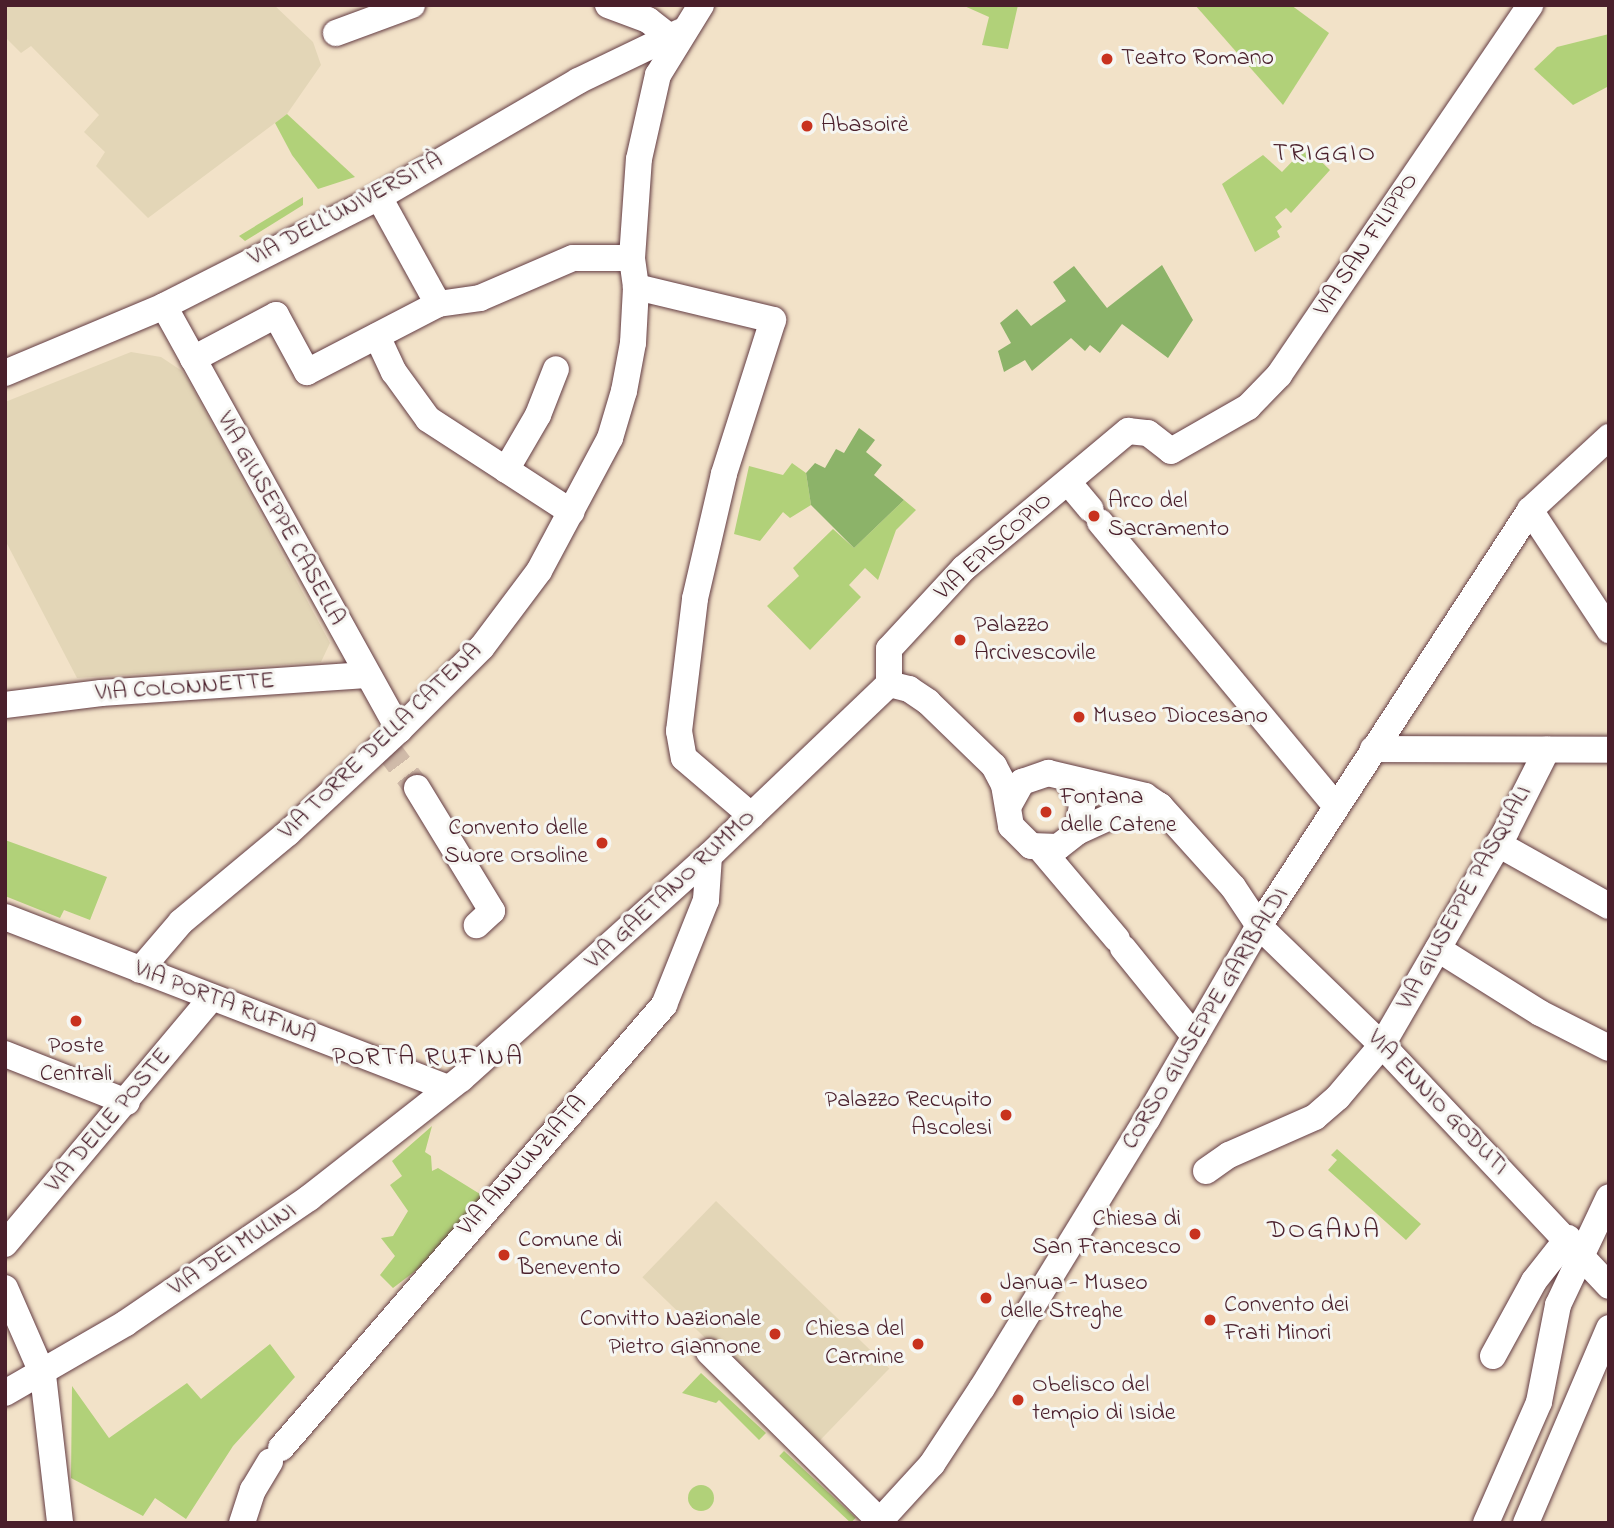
<!DOCTYPE html>
<meta charset="utf-8">
<style>
body{margin:0}
#map{position:relative;width:1614px;height:1528px;overflow:hidden;background:#f2e2c8;font-family:"Indie Flower",sans-serif}
div>[style]{position:absolute}
.built>*{inset:0;background:#e3d6b7;transform-origin:0 0}
.green>*{inset:0;background:#b1d179;transform-origin:0 0}
.round{border-radius:50%}
.forest>*{inset:0;background:#8cb369}
.minor-tunnel>*{height:26px;margin-top:-13px;transform-origin:0;background:repeating-linear-gradient(90deg,#d0bba9 0 26px,transparent 0 39px)}
.roads{filter:drop-shadow(0 0 2px #633c43) drop-shadow(0 0 2px #633c43)}
.minor>*{height:26px;margin:-13px;padding:0 13px;transform-origin:13px;border-radius:13px;background:#fff}
.dots>*{width:19px;height:19px;translate:-50% -50%;box-sizing:border-box;border:4px solid #f6f6f2;border-radius:50%}
span{translate:-50% -50%;white-space:nowrap;text-align:center;line-height:1.15;-webkit-text-stroke:6px #f6f6f2;paint-order:stroke}
.poi-label{font-size:24px;color:#4a1f2b}
.left{translate:0 -50%;text-align:left}
.right{translate:-100% -50%;text-align:right}
.street-label{font-size:24px;color:#4a1f2b}
.neighbourhood-label{font-size:26px;color:#4a1f2b;letter-spacing:2px}
.frame{position:absolute;inset:0;border:7px solid #4a1f2b;pointer-events:none}
</style>
<div id="map">
<div class="built">
<div style="clip-path:polygon(5px 5px,274px 5px,313px 42px,321px 65px,287px 114px,148px 218px,96px 166px,105px 152px,84px 132px,99px 115px,31px 46px,21px 53px,5px 37px)"></div>
<div style="clip-path:polygon(131px 352px,161px 357px,182px 371px,191px 385px,330px 643px,321px 662px,77px 678px,5px 540px,5px 402px)"></div>
<div style="left:716px;top:1201px;width:241px;height:106px;rotate:44deg"></div>
</div>
<div class="green">
<div style="clip-path:polygon(962px 5px,1018px 5px,1008px 49px,982px 45px,989px 17px)"></div>
<div style="clip-path:polygon(1195px 5px,1291px 5px,1329px 33px,1283px 105px)"></div>
<div style="clip-path:polygon(1609px 34px,1609px 86px,1573px 105px,1534px 69px,1557px 47px)"></div>
<div style="clip-path:polygon(287px 114px,355px 177px,318px 189px,292px 155px,275px 123px)"></div>
<div style="clip-path:polygon(1306px 147px,1330px 170px,1291px 213px,1286px 208px,1275px 217px,1282px 227px,1277px 231px,1280px 237px,1255px 252px,1222px 184px,1263px 155px,1282px 172px)"></div>
<div style="clip-path:polygon(303px 197px,303px 205px,245px 241px,239px 236px)"></div>
<div style="clip-path:polygon(792px 463px,806px 473px,811px 505px,790px 518px,783px 512px,760px 541px,734px 534px,749px 466px,783px 475px)"></div>
<div style="clip-path:polygon(904px 500px,916px 510px,896px 530px,878px 580px,865px 568px,849px 585px,861px 597px,810px 650px,767px 606px,799px 576px,793px 568px,833px 529px,854px 548px)"></div>
<div style="clip-path:polygon(5px 840px,107px 877px,90px 920px,64px 910px,60px 918px,5px 896px)"></div>
<div style="clip-path:polygon(432px 1126px,425px 1152px,431px 1156px,432px 1171px,438px 1168px,488px 1199px,435px 1256px,393px 1288px,380px 1275px,395px 1256px,381px 1238px,393px 1236px,408px 1211px,390px 1185px,402px 1176px,392px 1161px)"></div>
<div style="clip-path:polygon(1337px 1149px,1421px 1224px,1406px 1240px,1328px 1170px,1337px 1160px,1331px 1155px)"></div>
<div style="clip-path:polygon(270px 1344px,295px 1377px,233px 1446px,186px 1519px,155px 1498px,143px 1516px,71px 1478px,72px 1386px,109px 1438px,187px 1383px,201px 1399px)"></div>
<div style="clip-path:polygon(701px 1373px,766px 1433px,759px 1440px,719px 1400px,716px 1403px,682px 1393px)"></div>
<div style="left:784px;top:1451px;width:98px;height:7px;rotate:43deg"></div>
<div class="round" style="left:688px;top:1485px;width:26px;height:26px"></div>
</div>
<div class="forest">
<div style="clip-path:polygon(1162px 265px,1193px 320px,1168px 358px,1122px 324px,1100px 353px,1090px 345px,1085px 351px,1071px 338px,1032px 371px,1025px 360px,1004px 372px,998px 351px,1011px 343px,1000px 323px,1017px 309px,1031px 326px,1066px 301px,1053px 282px,1074px 266px,1107px 308px)"></div>
<div style="clip-path:polygon(859px 428px,875px 440px,866px 452px,882px 465px,874px 475px,904px 500px,854px 548px,811px 505px,806px 473px,815px 463px,825px 468px,836px 449px,844px 453px)"></div>
</div>
<div class="minor-tunnel">
<div style="left:384px;top:744px;width:55px;rotate:53.1deg"></div>
</div>
<div class="roads">
<div class="minor">
<div style="left:608px;top:5px;width:43px;rotate:20.6deg"></div>
<div style="left:648px;top:20px;width:28px;rotate:38deg"></div>
<div style="left:336px;top:33px;width:81px;rotate:-20.2deg"></div>
<div style="left:636px;top:287px;width:141px;rotate:13.5deg"></div>
<div style="left:773px;top:320px;width:162px;rotate:107.7deg"></div>
<div style="left:724px;top:474px;width:128px;rotate:103.1deg"></div>
<div style="left:695px;top:599px;width:133px;rotate:96.9deg"></div>
<div style="left:679px;top:731px;width:27px;rotate:80deg"></div>
<div style="left:684px;top:758px;width:89px;rotate:40.5deg"></div>
<div style="left:438px;top:304px;width:42px;rotate:-8.1deg"></div>
<div style="left:480px;top:298px;width:101px;rotate:-23.3deg"></div>
<div style="left:573px;top:258px;width:59px"></div>
<div style="left:164px;top:306px;width:485px;rotate:61deg"></div>
<div style="left:377px;top:336px;width:40px;rotate:65deg"></div>
<div style="left:394px;top:372px;width:58px;rotate:54.1deg"></div>
<div style="left:428px;top:419px;width:171px;rotate:33deg"></div>
<div style="left:193px;top:359px;width:94px;rotate:-27.9deg"></div>
<div style="left:276px;top:315px;width:65px;rotate:61.5deg"></div>
<div style="left:307px;top:372px;width:148px;rotate:-27.4deg"></div>
<div style="left:438px;top:304px;width:122px;rotate:-118.9deg"></div>
<div style="left:5px;top:373px;width:173px;rotate:-22.8deg"></div>
<div style="left:164px;top:306px;width:241px;rotate:-26.9deg"></div>
<div style="left:379px;top:197px;width:230px;rotate:-30.2deg"></div>
<div style="left:578px;top:81px;width:113px;rotate:-25.7deg"></div>
<div style="left:506px;top:470px;width:64px;rotate:-59.8deg"></div>
<div style="left:538px;top:415px;width:49px;rotate:-68.6deg"></div>
<div style="left:1068px;top:482px;width:35px;rotate:50deg"></div>
<div style="left:1530px;top:510px;width:144px;rotate:56.6deg"></div>
<div style="left:1100px;top:522px;width:369px;rotate:50.3deg"></div>
<div style="left:889px;top:684px;width:35px;rotate:-90deg"></div>
<div style="left:889px;top:649px;width:110px;rotate:-47.2deg"></div>
<div style="left:964px;top:568px;width:214px;rotate:-39.9deg"></div>
<div style="left:1128px;top:431px;width:20px;rotate:6deg"></div>
<div style="left:1148px;top:433px;width:29px;rotate:38deg"></div>
<div style="left:1171px;top:451px;width:89px;rotate:-29.7deg"></div>
<div style="left:1248px;top:407px;width:45px;rotate:-45.9deg"></div>
<div style="left:1279px;top:375px;width:447px;rotate:-55.8deg"></div>
<div style="left:889px;top:684px;width:21px;rotate:14deg"></div>
<div style="left:909px;top:689px;width:23px;rotate:34deg"></div>
<div style="left:928px;top:702px;width:92px;rotate:44.1deg"></div>
<div style="left:994px;top:766px;width:21px;rotate:62deg"></div>
<div style="left:1004px;top:785px;width:42px;rotate:80.3deg"></div>
<div style="left:1011px;top:826px;width:28px;rotate:45deg"></div>
<div style="left:1031px;top:846px;width:27px;rotate:2deg"></div>
<div style="left:1058px;top:847px;width:24px;rotate:-38deg"></div>
<div style="left:1077px;top:832px;width:31px;rotate:-79deg"></div>
<div style="left:1083px;top:802px;width:28px;rotate:-125deg"></div>
<div style="left:5px;top:705px;width:97px;rotate:-7.1deg"></div>
<div style="left:101px;top:693px;width:266px;rotate:-3.9deg"></div>
<div style="left:1373px;top:749px;width:236px;rotate:0.2deg"></div>
<div style="left:417px;top:788px;width:144px;rotate:58.6deg"></div>
<div style="left:492px;top:911px;width:21px;rotate:137deg"></div>
<div style="left:1008px;top:807px;width:29px;rotate:-61deg"></div>
<div style="left:1022px;top:782px;width:28px;rotate:-19deg"></div>
<div style="left:1048px;top:773px;width:100px;rotate:13.3deg"></div>
<div style="left:1145px;top:796px;width:18px;rotate:34deg"></div>
<div style="left:1160px;top:806px;width:109px;rotate:48deg"></div>
<div style="left:1233px;top:887px;width:47px;rotate:56.3deg"></div>
<div style="left:1259px;top:926px;width:171px;rotate:44.1deg"></div>
<div style="left:1382px;top:1045px;width:331px;rotate:46.7deg"></div>
<div style="left:1077px;top:832px;width:57px;rotate:-24.8deg"></div>
<div style="left:1129px;top:808px;width:31px;rotate:-4deg"></div>
<div style="left:1498px;top:844px;width:127px;rotate:29.2deg"></div>
<div style="left:1040px;top:848px;width:119px;rotate:49.8deg"></div>
<div style="left:5px;top:917px;width:473px;rotate:21.1deg"></div>
<div style="left:1123px;top:948px;width:114px;rotate:51deg"></div>
<div style="left:1438px;top:949px;width:120px;rotate:32.1deg"></div>
<div style="left:1540px;top:1013px;width:77px;rotate:26.9deg"></div>
<div style="left:140px;top:970px;width:63px;rotate:-49.5deg"></div>
<div style="left:181px;top:922px;width:139px;rotate:-39.8deg"></div>
<div style="left:288px;top:833px;width:151px;rotate:-42.9deg"></div>
<div style="left:399px;top:730px;width:117px;rotate:-45deg"></div>
<div style="left:482px;top:647px;width:95px;rotate:-53.1deg"></div>
<div style="left:539px;top:571px;width:151px;rotate:-61.9deg"></div>
<div style="left:610px;top:438px;width:49px;rotate:-73.4deg"></div>
<div style="left:624px;top:391px;width:49px;rotate:-79.4deg"></div>
<div style="left:633px;top:343px;width:56px;rotate:-86.9deg"></div>
<div style="left:636px;top:287px;width:29px;rotate:-98deg"></div>
<div style="left:632px;top:258px;width:99px;rotate:-86deg"></div>
<div style="left:639px;top:159px;width:86px;rotate:-77.3deg"></div>
<div style="left:658px;top:75px;width:82px;rotate:-58.4deg"></div>
<div style="left:5px;top:1054px;width:131px;rotate:21.5deg"></div>
<div style="left:1206px;top:1171px;width:28px;rotate:-35deg"></div>
<div style="left:1229px;top:1155px;width:94px;rotate:-23.8deg"></div>
<div style="left:1315px;top:1117px;width:30px;rotate:-41deg"></div>
<div style="left:1338px;top:1097px;width:68px;rotate:-49.8deg"></div>
<div style="left:1382px;top:1045px;width:247px;rotate:-59.9deg"></div>
<div style="left:1506px;top:831px;width:91px;rotate:-63.2deg"></div>
<div style="left:5px;top:1244px;width:322px;rotate:-50deg"></div>
<div style="left:5px;top:1288px;width:95px;rotate:66.4deg"></div>
<div style="left:43px;top:1375px;width:149px;rotate:83.4deg"></div>
<div style="left:709px;top:1352px;width:240px;rotate:44.7deg"></div>
<div style="left:1493px;top:1356px;width:85px;rotate:-61.3deg"></div>
<div style="left:1534px;top:1281px;width:55px;rotate:-51.7deg"></div>
<div style="left:5px;top:1393px;width:140px;rotate:-30deg"></div>
<div style="left:126px;top:1323px;width:222px;rotate:-34.3deg"></div>
<div style="left:309px;top:1198px;width:193px;rotate:-38.1deg"></div>
<div style="left:461px;top:1079px;width:334px;rotate:-42deg"></div>
<div style="left:709px;top:856px;width:249px;rotate:-43.7deg"></div>
<div style="left:281px;top:1448px;width:586px;rotate:-49.15deg"></div>
<div style="left:664px;top:1005px;width:113px;rotate:-68.2deg"></div>
<div style="left:706px;top:900px;width:44px;rotate:-86.1deg"></div>
<div style="left:242px;top:1523px;width:35px;rotate:-72deg"></div>
<div style="left:253px;top:1490px;width:33px;rotate:-59deg"></div>
<div style="left:878px;top:1523px;width:80px;rotate:-47.5deg"></div>
<div style="left:932px;top:1464px;width:91px;rotate:-56.7deg"></div>
<div style="left:982px;top:1388px;width:316px;rotate:-58.5deg"></div>
<div style="left:1147px;top:1119px;width:223px;rotate:-59.9deg"></div>
<div style="left:1259px;top:926px;width:496px;rotate:-56.9deg"></div>
<div style="left:1530px;top:510px;width:108px;rotate:-42.7deg"></div>
<div style="left:1486px;top:1523px;width:132px;rotate:-66.3deg"></div>
<div style="left:1539px;top:1402px;width:99px;rotate:-78.9deg"></div>
<div style="left:1558px;top:1305px;width:119px;rotate:-64.7deg"></div>
<div style="left:1526px;top:1523px;width:212px;rotate:-66.9deg"></div>
</div>
</div>
<div class="dots">
<div style="left:1107px;top:59px;background:#c8321e"></div>
<div style="left:807px;top:126px;background:#c8321e"></div>
<div style="left:1094px;top:516px;background:#c8321e"></div>
<div style="left:960px;top:640px;background:#c8321e"></div>
<div style="left:1079px;top:717px;background:#c8321e"></div>
<div style="left:1046px;top:812px;background:#c8321e"></div>
<div style="left:602px;top:843px;background:#c8321e"></div>
<div style="left:76px;top:1021px;background:#c8321e"></div>
<div style="left:1006px;top:1115px;background:#c8321e"></div>
<div style="left:1195px;top:1234px;background:#c8321e"></div>
<div style="left:504px;top:1255px;background:#c8321e"></div>
<div style="left:986px;top:1298px;background:#c8321e"></div>
<div style="left:1210px;top:1320px;background:#c8321e"></div>
<div style="left:775px;top:1334px;background:#c8321e"></div>
<div style="left:918px;top:1344px;background:#c8321e"></div>
<div style="left:1018px;top:1400px;background:#c8321e"></div>
</div>
<div class="poi-label">
<span class="left" style="left:1121px;top:59px">Teatro Romano</span>
<span class="left" style="left:821px;top:126px">Abasoirè</span>
<span class="left" style="left:1108px;top:516px">Arco del<br>Sacramento</span>
<span class="left" style="left:974px;top:640px">Palazzo<br>Arcivescovile</span>
<span class="left" style="left:1093px;top:717px">Museo Diocesano</span>
<span class="left" style="left:1060px;top:812px">Fontana<br>delle Catene</span>
<span class="right" style="left:588px;top:843px">Convento delle<br>Suore Orsoline</span>
<span style="left:76px;top:1061px">Poste<br>Centrali</span>
<span class="right" style="left:992px;top:1115px">Palazzo Recupito<br>Ascolesi</span>
<span class="right" style="left:1181px;top:1234px">Chiesa di<br>San Francesco</span>
<span class="left" style="left:518px;top:1255px">Comune di<br>Benevento</span>
<span class="left" style="left:1000px;top:1298px">Janua - Museo<br>delle Streghe</span>
<span class="left" style="left:1224px;top:1320px">Convento dei<br>Frati Minori</span>
<span class="right" style="left:761px;top:1334px">Convitto Nazionale<br>Pietro Giannone</span>
<span class="right" style="left:904px;top:1344px">Chiesa del<br>Carmine</span>
<span class="left" style="left:1032px;top:1400px">Obelisco del<br>tempio di Iside</span>
</div>
<div class="street-label">
<span style="left:346px;top:210px;rotate:-28deg">VIA DELL'UNIVERSITÀ</span>
<span style="left:1367px;top:245px;rotate:-56deg">VIA SAN FILIPPO</span>
<span style="left:280px;top:519px;rotate:61deg">VIA GIUSEPPE CASELLA</span>
<span style="left:994px;top:547px;rotate:-42deg">VIA EPISCOPIO</span>
<span style="left:185px;top:688px;rotate:-4deg">VIA COLONNETTE</span>
<span style="left:381px;top:742px;rotate:-44deg">VIA TORRE DELLA CATENA</span>
<span style="left:671px;top:890px;rotate:-43deg">VIA GAETANO RUMMO</span>
<span style="left:1465px;top:898px;rotate:-61deg">VIA GIUSEPPE PASQUALI</span>
<span style="left:225px;top:1003px;rotate:21deg">VIA PORTA RUFINA</span>
<span style="left:1206px;top:1019px;rotate:-59deg">CORSO GIUSEPPE GARIBALDI</span>
<span style="left:1437px;top:1103px;rotate:46deg">VIA ENNIO GODUTI</span>
<span style="left:109px;top:1121px;rotate:-50deg">VIA DELLE POSTE</span>
<span style="left:523px;top:1166px;rotate:-48deg">VIA ANNUNZIATA</span>
<span style="left:233px;top:1250px;rotate:-34deg">VIA DEI MULINI</span>
</div>
<div class="neighbourhood-label">
<span style="left:1325px;top:155px">TRIGGIO</span>
<span style="left:428px;top:1059px">PORTA RUFINA</span>
<span style="left:1324px;top:1232px">DOGANA</span>
</div>
<div class="frame"></div>
</div>
